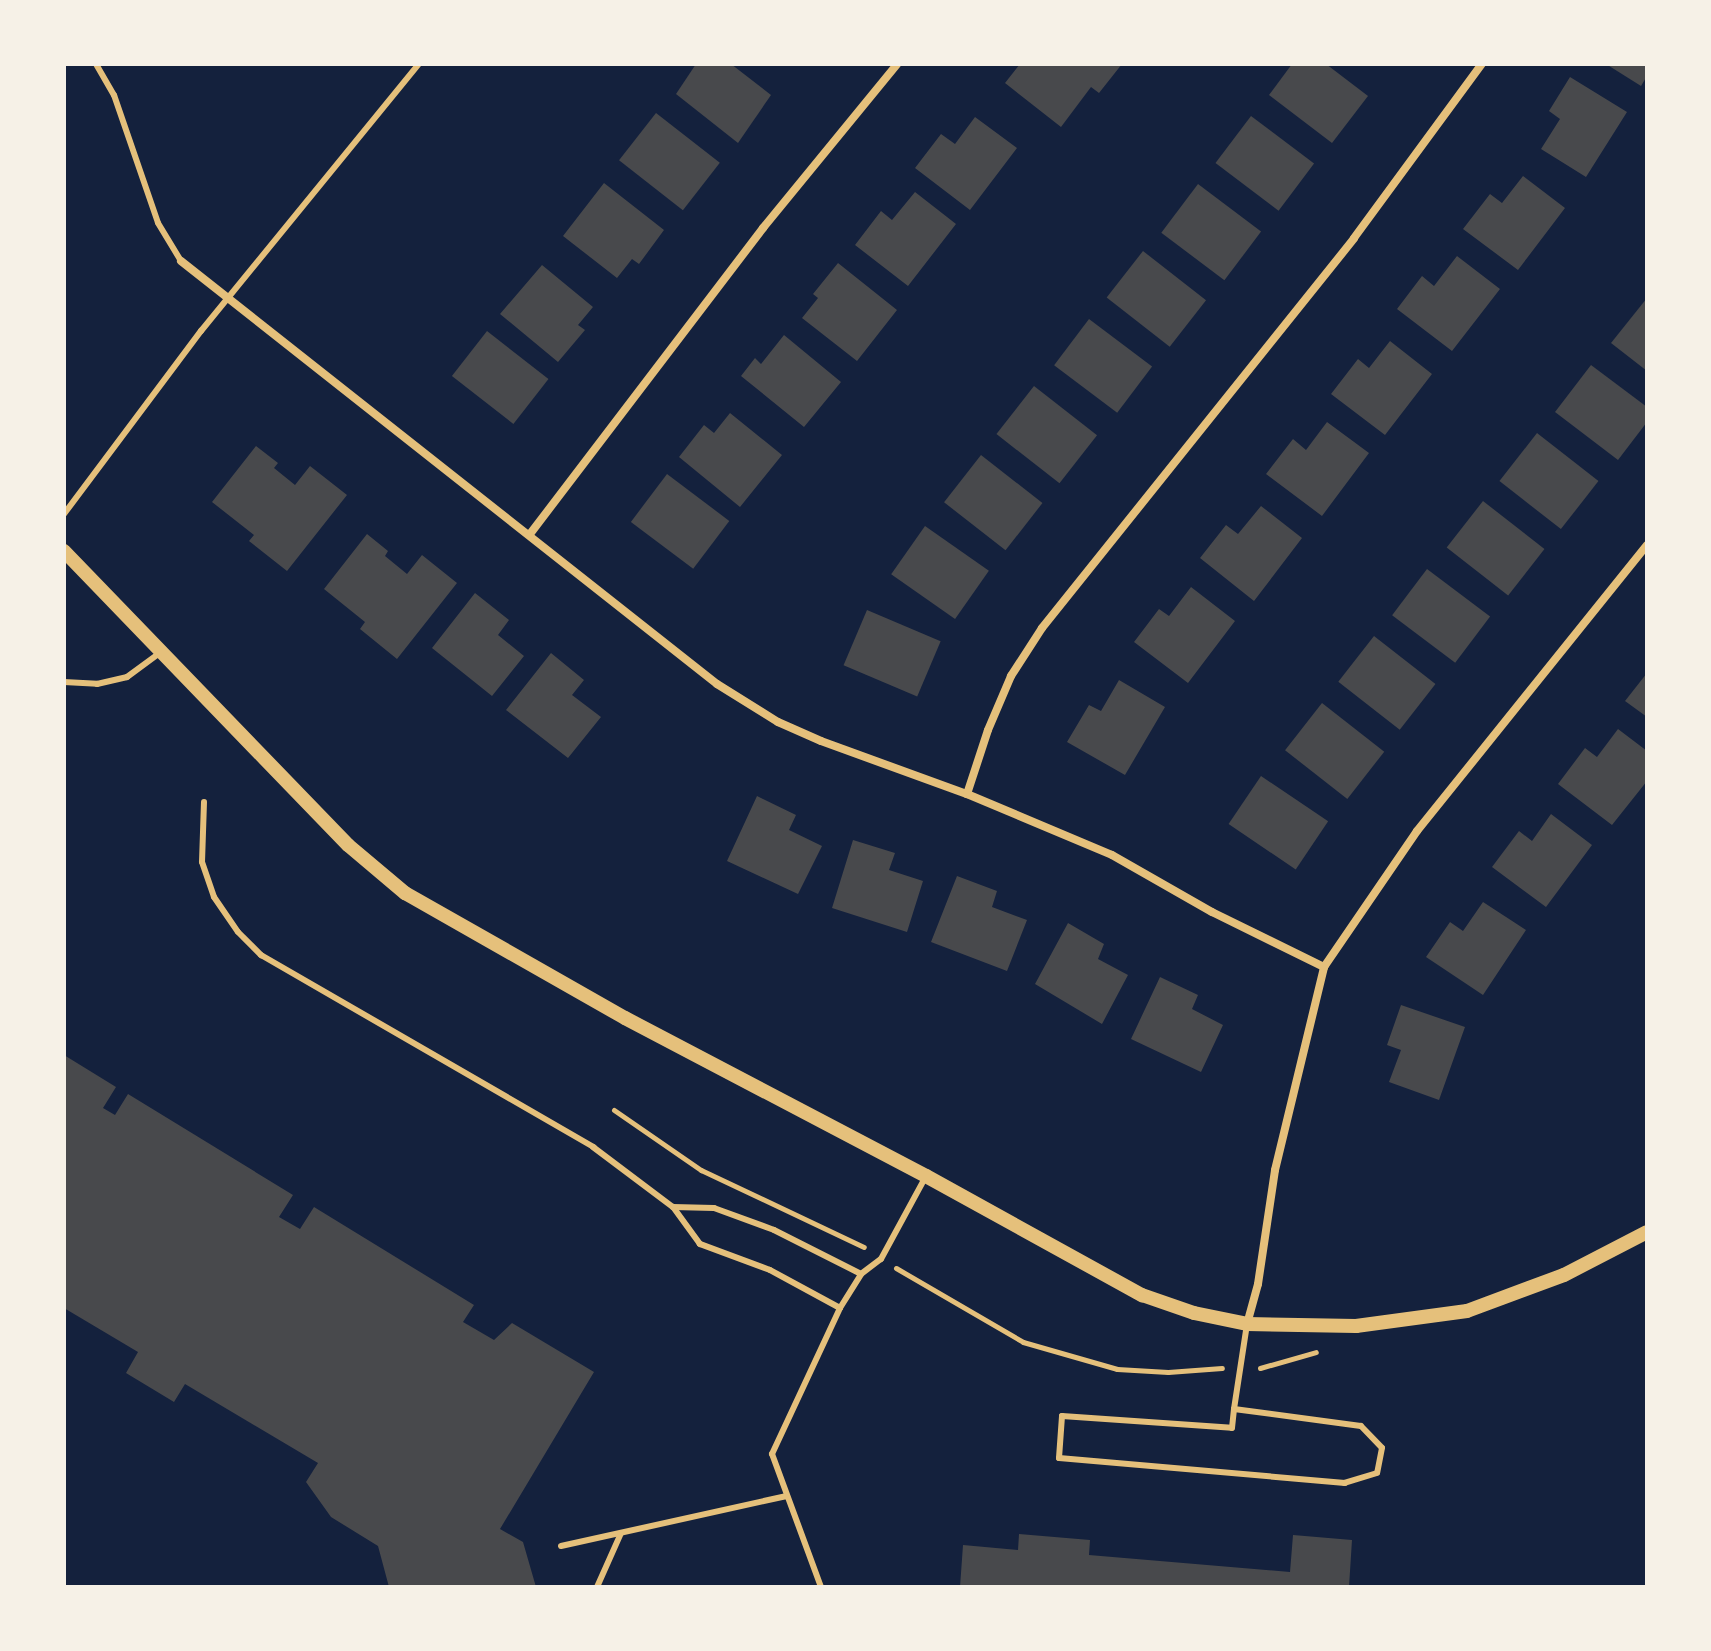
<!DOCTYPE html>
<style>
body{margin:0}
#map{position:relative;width:1711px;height:1651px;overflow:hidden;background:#14213d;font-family:Arial,sans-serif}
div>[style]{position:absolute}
.building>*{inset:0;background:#48494c;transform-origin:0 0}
.path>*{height:5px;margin:-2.5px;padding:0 2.5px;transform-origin:2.5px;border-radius:2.5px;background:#e5c07b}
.service>*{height:6px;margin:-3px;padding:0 3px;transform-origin:3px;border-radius:3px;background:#e5c07b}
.minor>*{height:8px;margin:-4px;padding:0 4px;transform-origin:4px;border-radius:4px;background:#e5c07b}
.tertiary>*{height:14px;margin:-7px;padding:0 7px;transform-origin:7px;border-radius:7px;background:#e5c07b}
span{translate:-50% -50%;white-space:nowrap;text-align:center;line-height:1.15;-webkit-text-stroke:6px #f6f1e7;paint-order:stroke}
.frame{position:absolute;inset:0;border:66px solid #f6f1e7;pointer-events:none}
</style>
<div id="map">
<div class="building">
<div style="clip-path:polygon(696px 64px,731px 64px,771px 95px,738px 143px,676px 94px)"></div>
<div style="clip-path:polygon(1020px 64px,1027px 66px,1122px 64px,1099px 93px,1091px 87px,1061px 127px,1005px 83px)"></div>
<div style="clip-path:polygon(1292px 64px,1326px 64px,1368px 96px,1332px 143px,1269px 95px)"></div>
<div style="clip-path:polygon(1606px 64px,1647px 64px,1647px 76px,1641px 86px)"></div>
<div style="clip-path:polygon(1570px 77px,1627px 112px,1586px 177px,1541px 149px,1560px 119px,1549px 111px)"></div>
<div style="left:656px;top:113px;width:81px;height:60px;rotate:38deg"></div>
<div style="left:1251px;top:116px;width:79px;height:59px;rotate:37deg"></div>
<div style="clip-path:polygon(975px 117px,1017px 148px,970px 210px,915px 168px,941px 134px,955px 144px)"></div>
<div style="clip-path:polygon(1523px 176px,1565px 208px,1518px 270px,1463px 229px,1490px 194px,1502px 203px)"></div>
<div style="clip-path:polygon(604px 183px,664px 230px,639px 264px,632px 259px,617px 278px,563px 236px)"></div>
<div style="left:1198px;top:184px;width:79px;height:61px;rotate:37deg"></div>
<div style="clip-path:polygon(915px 192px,956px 224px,908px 286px,855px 245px,881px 211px,892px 220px)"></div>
<div style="left:1143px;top:251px;width:80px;height:59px;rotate:38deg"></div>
<div style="clip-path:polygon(1457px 256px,1500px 289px,1452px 351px,1397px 309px,1422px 276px,1434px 286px)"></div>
<div style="clip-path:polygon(838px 263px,897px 310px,857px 361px,802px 318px,818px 298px,813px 294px)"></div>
<div style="clip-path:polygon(542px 265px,593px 307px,578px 325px,585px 330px,558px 362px,500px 314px)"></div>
<div style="clip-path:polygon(1647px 298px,1647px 371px,1611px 343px)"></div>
<div style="left:1089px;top:319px;width:79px;height:58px;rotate:37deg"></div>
<div style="left:487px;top:331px;width:78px;height:57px;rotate:38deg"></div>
<div style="clip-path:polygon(784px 335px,841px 382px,804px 427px,741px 376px,755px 358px,761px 364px)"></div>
<div style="clip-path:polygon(1390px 341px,1432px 374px,1385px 435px,1331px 394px,1358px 359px,1369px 368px)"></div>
<div style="clip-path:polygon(1591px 365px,1647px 407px,1647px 422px,1618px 460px,1555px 412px)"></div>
<div style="left:1034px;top:386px;width:80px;height:61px;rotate:38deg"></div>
<div style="clip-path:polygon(730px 413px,782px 455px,740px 507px,679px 457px,704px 425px,714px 433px)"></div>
<div style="clip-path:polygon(1327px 422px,1369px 453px,1322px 516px,1266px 474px,1293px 439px,1306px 450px)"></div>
<div style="left:1537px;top:433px;width:78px;height:61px;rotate:38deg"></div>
<div style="clip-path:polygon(256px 446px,278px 463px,274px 468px,295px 485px,310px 466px,347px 495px,287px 571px,249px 541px,254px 535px,212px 502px)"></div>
<div style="left:981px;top:455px;width:78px;height:60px;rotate:38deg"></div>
<div style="left:667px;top:474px;width:78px;height:60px;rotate:37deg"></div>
<div style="left:1483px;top:501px;width:78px;height:59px;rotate:38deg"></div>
<div style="clip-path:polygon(1261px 506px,1302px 538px,1254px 601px,1200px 558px,1226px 525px,1238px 534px)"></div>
<div style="left:925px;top:526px;width:78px;height:59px;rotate:35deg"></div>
<div style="clip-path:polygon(367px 534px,388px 551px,385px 556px,407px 574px,422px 555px,457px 583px,397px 659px,360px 629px,365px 622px,324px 589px)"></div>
<div style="left:1427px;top:569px;width:79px;height:58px;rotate:37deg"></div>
<div style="clip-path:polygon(1191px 587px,1235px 621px,1188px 683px,1134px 642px,1159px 609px,1169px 616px)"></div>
<div style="clip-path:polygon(475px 593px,509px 620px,498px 635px,524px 656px,492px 696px,432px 648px)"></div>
<div style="left:867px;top:610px;width:80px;height:60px;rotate:23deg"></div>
<div style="left:1374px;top:636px;width:78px;height:58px;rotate:38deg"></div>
<div style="clip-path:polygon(551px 653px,584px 680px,572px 695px,601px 717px,568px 758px,506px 710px)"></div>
<div style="clip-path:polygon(1647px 673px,1647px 717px,1625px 701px)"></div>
<div style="clip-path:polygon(1119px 680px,1165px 707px,1125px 775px,1067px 742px,1089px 705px,1101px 711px)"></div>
<div style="left:1322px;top:703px;width:79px;height:60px;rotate:38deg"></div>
<div style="clip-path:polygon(1618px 729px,1647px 751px,1647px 781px,1612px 825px,1558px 784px,1585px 748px,1597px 757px)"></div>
<div style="left:1261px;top:776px;width:81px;height:58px;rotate:34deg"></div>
<div style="clip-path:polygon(757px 796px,796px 815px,789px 830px,822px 846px,798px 894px,727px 861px)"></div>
<div style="clip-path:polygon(1551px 814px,1592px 845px,1546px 907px,1492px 867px,1519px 831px,1532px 841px)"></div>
<div style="clip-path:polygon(853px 840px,895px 853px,889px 870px,923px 881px,907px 932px,832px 908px)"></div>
<div style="clip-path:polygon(957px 876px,997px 891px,992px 907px,1027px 920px,1007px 971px,931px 942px)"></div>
<div style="clip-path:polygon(1483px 902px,1526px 930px,1483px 995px,1426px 957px,1450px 922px,1463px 931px)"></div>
<div style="clip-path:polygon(1068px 923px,1104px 944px,1098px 959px,1128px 975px,1102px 1024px,1035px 984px)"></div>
<div style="clip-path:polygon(1160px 977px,1198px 995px,1192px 1009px,1223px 1025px,1201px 1072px,1131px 1039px)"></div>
<div style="clip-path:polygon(1401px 1005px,1465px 1027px,1439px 1100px,1389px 1082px,1401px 1050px,1387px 1045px)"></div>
<div style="clip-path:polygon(64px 1055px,116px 1087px,103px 1108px,115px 1115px,128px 1094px,293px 1195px,279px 1217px,300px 1229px,314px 1207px,474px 1305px,463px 1322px,494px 1340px,512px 1323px,594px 1372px,500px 1529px,523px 1542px,536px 1587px,389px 1587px,378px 1546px,331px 1517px,306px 1482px,318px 1463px,185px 1384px,174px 1402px,126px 1373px,138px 1352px,64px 1308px)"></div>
<div style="clip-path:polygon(1019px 1534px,1090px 1540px,1089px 1555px,1290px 1572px,1293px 1535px,1352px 1540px,1349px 1587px,960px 1587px,963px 1545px,1018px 1550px)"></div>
</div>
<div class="path">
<div style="left:614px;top:1110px;width:106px;rotate:34.6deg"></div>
<div style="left:701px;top:1170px;width:180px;rotate:25.3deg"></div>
<div style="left:896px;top:1268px;width:147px;rotate:30.2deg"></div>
<div style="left:1023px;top:1342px;width:98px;rotate:16deg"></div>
<div style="left:1117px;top:1369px;width:51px;rotate:3.4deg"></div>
<div style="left:1168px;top:1372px;width:54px;rotate:-4.2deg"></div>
<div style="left:1260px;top:1368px;width:58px;rotate:-15.9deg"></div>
</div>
<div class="service">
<div style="left:96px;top:64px;width:36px;rotate:60deg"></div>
<div style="left:114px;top:95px;width:135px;rotate:71deg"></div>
<div style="left:158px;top:223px;width:44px;rotate:58.8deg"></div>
<div style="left:64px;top:514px;width:229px;rotate:-53.2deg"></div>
<div style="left:201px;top:331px;width:345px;rotate:-50.8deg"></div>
<div style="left:64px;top:682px;width:33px;rotate:3deg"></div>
<div style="left:97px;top:684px;width:31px;rotate:-13deg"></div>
<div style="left:127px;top:677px;width:42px;rotate:-36.3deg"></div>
<div style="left:204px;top:802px;width:60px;rotate:91.9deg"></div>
<div style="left:202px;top:862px;width:37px;rotate:71deg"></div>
<div style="left:214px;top:897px;width:42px;rotate:55.6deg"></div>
<div style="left:238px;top:932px;width:33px;rotate:45deg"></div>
<div style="left:261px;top:955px;width:384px;rotate:30deg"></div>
<div style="left:593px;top:1147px;width:100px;rotate:36.9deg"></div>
<div style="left:840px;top:1308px;width:80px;rotate:-151.5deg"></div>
<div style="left:770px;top:1270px;width:75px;rotate:-159.6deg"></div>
<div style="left:700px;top:1244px;width:46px;rotate:-126.1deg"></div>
<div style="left:673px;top:1207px;width:41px;rotate:1.4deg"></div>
<div style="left:714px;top:1208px;width:64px;rotate:20.1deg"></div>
<div style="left:774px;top:1230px;width:97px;rotate:26.8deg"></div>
<div style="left:1234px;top:1409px;width:128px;rotate:7.6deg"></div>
<div style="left:1361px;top:1426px;width:30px;rotate:46deg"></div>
<div style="left:1382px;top:1448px;width:25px;rotate:101deg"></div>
<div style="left:1377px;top:1473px;width:34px;rotate:163deg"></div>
<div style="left:1345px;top:1483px;width:287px;rotate:-175deg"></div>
<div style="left:1059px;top:1458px;width:42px;rotate:-85.9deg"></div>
<div style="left:1062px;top:1416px;width:170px;rotate:4deg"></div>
<div style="left:1232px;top:1428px;width:19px;rotate:-84deg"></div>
<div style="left:1234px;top:1409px;width:86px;rotate:-81.3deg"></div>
<div style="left:561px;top:1546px;width:230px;rotate:-12.5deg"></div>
<div style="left:597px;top:1587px;width:59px;rotate:-66deg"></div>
<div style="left:821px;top:1587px;width:142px;rotate:-110.2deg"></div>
<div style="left:772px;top:1454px;width:161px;rotate:-65deg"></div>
<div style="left:840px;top:1308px;width:40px;rotate:-58deg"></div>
<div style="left:861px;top:1274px;width:25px;rotate:-37deg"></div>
<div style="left:881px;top:1259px;width:94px;rotate:-61.5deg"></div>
</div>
<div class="minor">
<div style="left:181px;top:261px;width:683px;rotate:38.28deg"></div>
<div style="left:717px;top:684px;width:72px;rotate:31.9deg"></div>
<div style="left:778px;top:722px;width:47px;rotate:23.8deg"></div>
<div style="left:821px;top:741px;width:155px;rotate:20deg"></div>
<div style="left:967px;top:794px;width:157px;rotate:22.8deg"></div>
<div style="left:1112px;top:855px;width:115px;rotate:29.7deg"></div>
<div style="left:1212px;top:912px;width:125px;rotate:26.2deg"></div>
<div style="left:530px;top:534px;width:385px;rotate:-52.7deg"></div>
<div style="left:763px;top:228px;width:212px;rotate:-50.7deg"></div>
<div style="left:967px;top:794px;width:67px;rotate:-71.8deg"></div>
<div style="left:988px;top:730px;width:59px;rotate:-66.9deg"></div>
<div style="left:1011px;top:676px;width:57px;rotate:-57.1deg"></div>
<div style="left:1042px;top:628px;width:499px;rotate:-51.3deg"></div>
<div style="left:1354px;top:238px;width:216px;rotate:-53.7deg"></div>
<div style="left:1247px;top:1324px;width:41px;rotate:-74.6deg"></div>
<div style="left:1258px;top:1284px;width:115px;rotate:-81.5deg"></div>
<div style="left:1275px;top:1170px;width:209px;rotate:-76.4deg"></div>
<div style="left:1324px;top:967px;width:165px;rotate:-55.6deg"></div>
<div style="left:1417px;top:831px;width:367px;rotate:-51.2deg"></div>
</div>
<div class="tertiary">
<div style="left:64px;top:551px;width:409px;rotate:46deg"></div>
<div style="left:348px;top:845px;width:75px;rotate:40.1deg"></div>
<div style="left:405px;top:893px;width:253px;rotate:29.6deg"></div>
<div style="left:625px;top:1018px;width:340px;rotate:27.7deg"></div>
<div style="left:926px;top:1176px;width:247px;rotate:28.9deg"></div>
<div style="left:1142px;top:1295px;width:55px;rotate:19.1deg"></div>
<div style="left:1194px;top:1313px;width:54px;rotate:11.7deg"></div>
<div style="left:1247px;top:1324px;width:109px;rotate:1.1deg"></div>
<div style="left:1356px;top:1326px;width:112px;rotate:-7.7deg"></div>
<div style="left:1467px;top:1311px;width:103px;rotate:-20.4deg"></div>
<div style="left:1564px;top:1275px;width:93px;rotate:-27.4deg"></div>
</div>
<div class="frame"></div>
</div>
